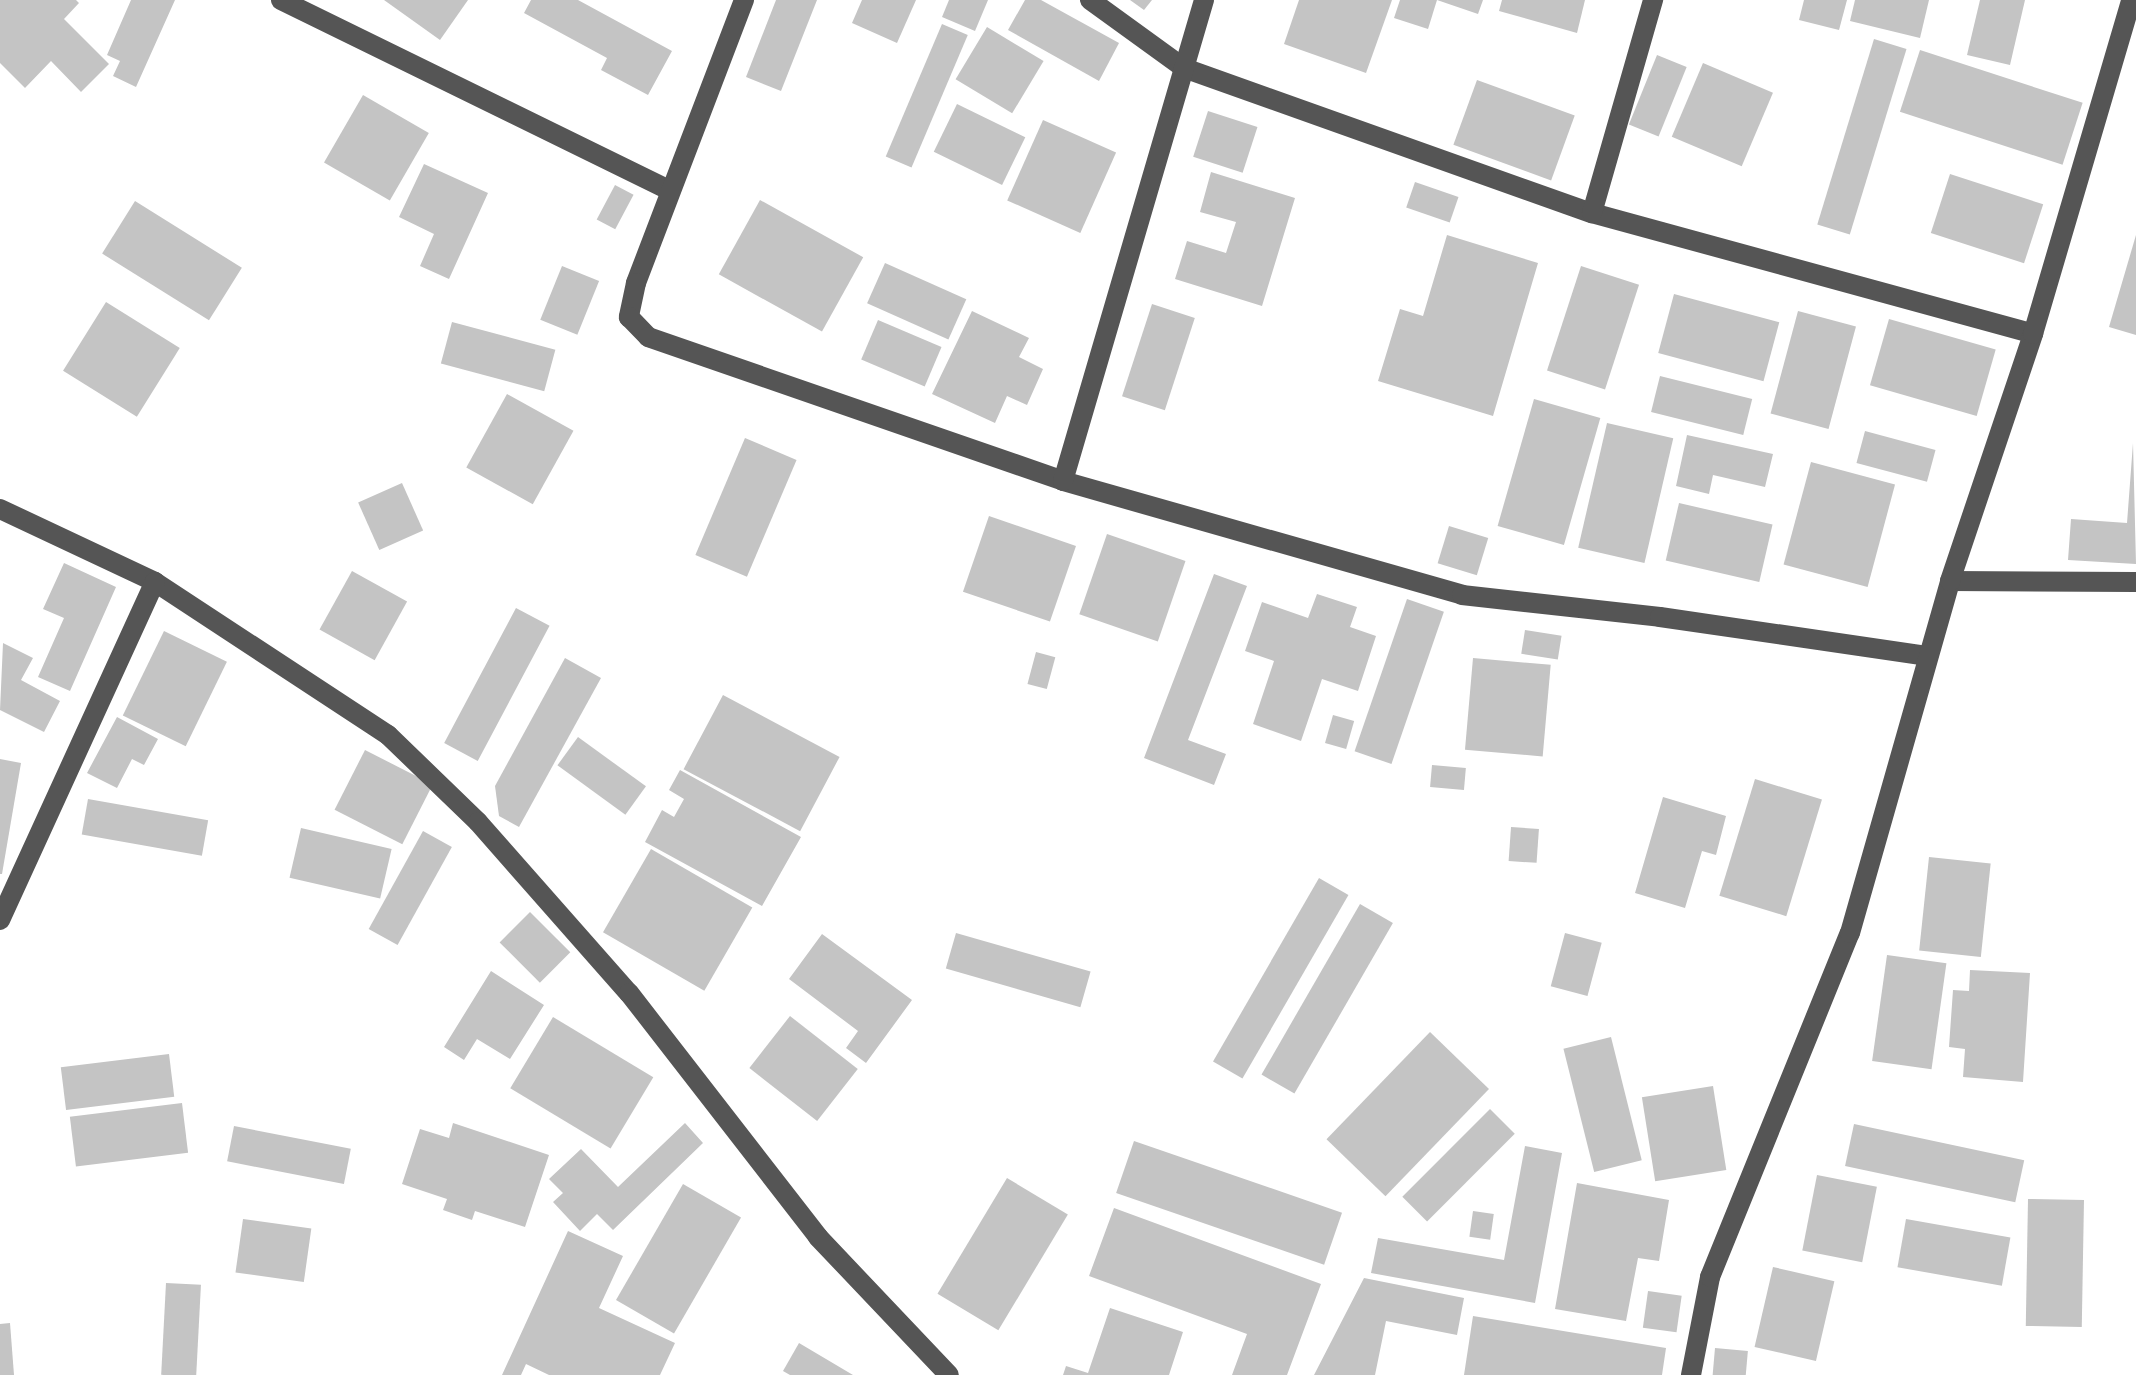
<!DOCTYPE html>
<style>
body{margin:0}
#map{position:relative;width:2136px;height:1375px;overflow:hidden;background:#fff;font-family:"Fira Sans",sans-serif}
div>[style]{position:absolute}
.building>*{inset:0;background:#c4c4c4;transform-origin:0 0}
.street>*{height:20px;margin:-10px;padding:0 10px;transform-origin:10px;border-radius:10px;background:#555}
span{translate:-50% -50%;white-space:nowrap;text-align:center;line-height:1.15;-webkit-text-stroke:8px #fff;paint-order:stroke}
</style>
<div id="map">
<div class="building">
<div style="clip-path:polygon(0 0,76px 0,79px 3px,64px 19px,109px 64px,81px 92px,51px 61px,25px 88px,0 63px)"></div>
<div style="clip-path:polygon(131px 0,175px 0,136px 87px,113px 76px,120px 61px,107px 55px)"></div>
<div style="clip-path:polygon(384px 0,468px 0,440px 40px)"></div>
<div style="clip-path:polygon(531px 0,578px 0,672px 51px,648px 95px,601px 70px,607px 58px,524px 13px)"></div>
<div style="clip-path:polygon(776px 0,817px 0,781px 91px,746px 77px)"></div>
<div style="clip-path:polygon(862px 0,916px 0,897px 43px,852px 23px)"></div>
<div style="clip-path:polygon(949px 0,988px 0,975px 31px,942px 17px)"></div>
<div style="clip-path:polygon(1025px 0,1041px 0,1119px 43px,1099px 81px,1008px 30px)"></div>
<div style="clip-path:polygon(1130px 0,1152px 0,1144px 10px)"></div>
<div style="clip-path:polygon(1299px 0,1392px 0,1366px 73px,1284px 44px)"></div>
<div style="clip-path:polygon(1400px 0,1437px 0,1428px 29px,1394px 18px)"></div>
<div style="clip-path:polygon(1437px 0,1483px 0,1478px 14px)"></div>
<div style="clip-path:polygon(1502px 0,1585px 0,1577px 33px,1499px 11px)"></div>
<div style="clip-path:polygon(1804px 0,1847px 0,1839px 30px,1799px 20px)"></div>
<div style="clip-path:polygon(1855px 0,1929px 0,1920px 38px,1850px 21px)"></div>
<div style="clip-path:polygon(1980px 0,2025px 0,2010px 65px,1967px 55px)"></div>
<div style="left:942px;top:24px;width:28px;height:144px;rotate:23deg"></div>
<div style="left:987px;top:27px;width:66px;height:61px;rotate:31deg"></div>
<div style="left:1874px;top:39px;width:34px;height:194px;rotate:17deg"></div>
<div style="left:1920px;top:50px;width:171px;height:65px;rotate:18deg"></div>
<div style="left:1657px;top:55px;width:32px;height:75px;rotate:22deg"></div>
<div style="left:1703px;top:63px;width:76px;height:80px;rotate:23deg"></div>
<div style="left:1477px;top:80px;width:104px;height:69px;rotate:20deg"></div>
<div style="left:363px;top:95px;width:76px;height:78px;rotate:30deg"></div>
<div style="left:957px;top:104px;width:76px;height:53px;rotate:26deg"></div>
<div style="left:1208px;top:111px;width:52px;height:48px;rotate:18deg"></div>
<div style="left:1043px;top:120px;width:80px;height:88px;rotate:24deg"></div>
<div style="clip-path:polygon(424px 164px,488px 193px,449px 279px,420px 266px,434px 234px,399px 217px)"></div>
<div style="clip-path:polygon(1211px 172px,1295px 198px,1262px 306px,1175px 279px,1187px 241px,1226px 253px,1236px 222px,1200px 212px)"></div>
<div style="left:1950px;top:174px;width:98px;height:62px;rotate:18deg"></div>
<div style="left:1415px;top:182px;width:46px;height:27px;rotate:19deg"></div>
<div style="left:615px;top:185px;width:21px;height:39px;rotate:28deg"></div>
<div style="left:760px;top:200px;width:118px;height:85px;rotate:29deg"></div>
<div style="left:135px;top:201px;width:126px;height:62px;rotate:32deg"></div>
<div style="clip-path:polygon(1447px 235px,1538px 263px,1493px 416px,1378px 381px,1400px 309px,1423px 316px)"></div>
<div style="clip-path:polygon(2136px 235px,2136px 335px,2109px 327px)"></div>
<div style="left:885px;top:263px;width:89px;height:44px;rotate:24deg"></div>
<div style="left:562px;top:266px;width:40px;height:58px;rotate:22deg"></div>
<div style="left:1581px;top:266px;width:61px;height:110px;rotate:18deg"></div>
<div style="left:1674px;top:294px;width:109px;height:61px;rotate:15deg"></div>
<div style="left:106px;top:302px;width:87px;height:81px;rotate:32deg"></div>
<div style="left:1152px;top:304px;width:45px;height:97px;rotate:18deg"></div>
<div style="clip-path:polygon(972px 311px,1029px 338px,1019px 357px,1043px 369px,1027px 405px,1007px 396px,995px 423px,932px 394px)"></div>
<div style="left:1798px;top:311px;width:60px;height:106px;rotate:15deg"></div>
<div style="left:1889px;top:319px;width:111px;height:69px;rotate:16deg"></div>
<div style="left:878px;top:320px;width:69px;height:43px;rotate:23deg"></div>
<div style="left:452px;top:322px;width:107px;height:43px;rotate:15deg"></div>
<div style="left:1660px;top:376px;width:95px;height:37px;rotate:14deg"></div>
<div style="left:507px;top:394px;width:76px;height:84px;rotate:29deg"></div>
<div style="left:1534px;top:399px;width:69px;height:132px;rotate:16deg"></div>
<div style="left:1607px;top:423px;width:68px;height:128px;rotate:13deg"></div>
<div style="left:1865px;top:431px;width:73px;height:33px;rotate:15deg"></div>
<div style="clip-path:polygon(1687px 435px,1773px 454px,1765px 487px,1713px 475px,1709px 494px,1676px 486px)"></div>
<div style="left:745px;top:438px;width:56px;height:127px;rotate:23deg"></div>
<div style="clip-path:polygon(2133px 443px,2136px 564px,2068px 560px,2071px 519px,2127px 523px)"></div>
<div style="left:1811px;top:462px;width:87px;height:106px;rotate:15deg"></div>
<div style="left:402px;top:483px;width:52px;height:48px;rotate:66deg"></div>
<div style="left:1679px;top:503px;width:96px;height:59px;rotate:13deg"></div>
<div style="left:989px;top:516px;width:92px;height:80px;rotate:19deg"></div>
<div style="left:1449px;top:526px;width:41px;height:39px;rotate:17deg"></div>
<div style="left:1107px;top:534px;width:83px;height:85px;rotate:19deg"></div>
<div style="clip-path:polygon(64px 563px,116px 587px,70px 691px,38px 677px,64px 618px,43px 609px)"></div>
<div style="left:352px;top:571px;width:63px;height:67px;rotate:29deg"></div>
<div style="clip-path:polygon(1214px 574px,1247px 586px,1188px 740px,1226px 754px,1214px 785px,1144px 758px)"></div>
<div style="clip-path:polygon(1317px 594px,1357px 607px,1350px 627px,1376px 636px,1358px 691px,1322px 679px,1301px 741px,1253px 724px,1274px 661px,1245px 651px,1262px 602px,1308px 618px)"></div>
<div style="left:1407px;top:599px;width:39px;height:161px;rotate:19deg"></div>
<div style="left:516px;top:608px;width:38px;height:153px;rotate:28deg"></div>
<div style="left:1525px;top:630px;width:37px;height:24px;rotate:9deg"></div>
<div style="left:164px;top:631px;width:70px;height:94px;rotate:26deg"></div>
<div style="clip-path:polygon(3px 643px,33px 658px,21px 680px,60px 701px,44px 732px,0 710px)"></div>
<div style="left:1036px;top:652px;width:20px;height:33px;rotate:15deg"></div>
<div style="clip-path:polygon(565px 658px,601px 678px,519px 827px,499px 816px,495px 786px)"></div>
<div style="left:1473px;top:658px;width:78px;height:92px;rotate:5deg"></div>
<div style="left:723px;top:695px;width:132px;height:84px;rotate:28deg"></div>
<div style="left:1333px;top:715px;width:22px;height:29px;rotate:16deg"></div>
<div style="clip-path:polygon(117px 717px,158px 739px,144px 765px,132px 759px,117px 788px,87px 773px)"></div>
<div style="left:578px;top:737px;width:84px;height:35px;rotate:36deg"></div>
<div style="left:365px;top:750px;width:76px;height:67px;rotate:27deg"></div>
<div style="clip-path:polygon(0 759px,21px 763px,2px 874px,0 874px)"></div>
<div style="left:1432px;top:765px;width:34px;height:22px;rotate:5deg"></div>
<div style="clip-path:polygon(680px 770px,801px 837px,762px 906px,645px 842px,662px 810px,674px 817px,684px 799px,669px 790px)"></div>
<div style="left:1755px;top:779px;width:70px;height:122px;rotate:17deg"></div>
<div style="clip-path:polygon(1663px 797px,1726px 816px,1716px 855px,1702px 851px,1685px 908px,1635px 893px)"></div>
<div style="left:88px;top:799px;width:122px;height:36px;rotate:10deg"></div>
<div style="left:1511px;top:827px;width:28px;height:34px;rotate:4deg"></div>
<div style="left:301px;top:828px;width:93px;height:51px;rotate:13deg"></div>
<div style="left:423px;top:831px;width:33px;height:112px;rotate:29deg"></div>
<div style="left:651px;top:849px;width:117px;height:96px;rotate:30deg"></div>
<div style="left:1929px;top:857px;width:62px;height:94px;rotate:6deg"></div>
<div style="left:1319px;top:878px;width:34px;height:212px;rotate:30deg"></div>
<div style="left:1360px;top:904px;width:38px;height:197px;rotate:30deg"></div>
<div style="left:530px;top:912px;width:57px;height:43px;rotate:45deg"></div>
<div style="left:956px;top:933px;width:140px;height:37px;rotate:16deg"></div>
<div style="left:1565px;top:933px;width:38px;height:55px;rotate:15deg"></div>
<div style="clip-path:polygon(822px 934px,912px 1000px,866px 1063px,846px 1048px,858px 1031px,789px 979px)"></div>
<div style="left:1887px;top:955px;width:60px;height:107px;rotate:8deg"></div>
<div style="clip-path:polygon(1970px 970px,2030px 973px,2023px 1082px,1963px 1077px,1965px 1049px,1949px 1047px,1953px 990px,1969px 991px)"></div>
<div style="clip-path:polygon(491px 971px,544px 1005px,510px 1059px,477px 1039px,464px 1060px,444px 1047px)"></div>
<div style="left:790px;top:1016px;width:86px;height:66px;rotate:38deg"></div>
<div style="left:553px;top:1017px;width:117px;height:83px;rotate:31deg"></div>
<div style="left:1430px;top:1032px;width:82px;height:149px;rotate:44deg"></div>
<div style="left:1611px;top:1037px;width:127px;height:49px;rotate:76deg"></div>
<div style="left:169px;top:1054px;width:43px;height:109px;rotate:83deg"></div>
<div style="left:1713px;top:1086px;width:85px;height:72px;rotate:81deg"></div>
<div style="left:182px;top:1103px;width:50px;height:113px;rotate:83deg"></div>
<div style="left:1490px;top:1109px;width:35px;height:124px;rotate:45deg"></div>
<div style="clip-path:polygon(453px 1123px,549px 1155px,525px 1227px,475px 1211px,472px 1220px,443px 1210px,447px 1199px,402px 1184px,420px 1129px,449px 1138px)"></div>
<div style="clip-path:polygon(685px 1123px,703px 1143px,613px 1230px,597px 1214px,580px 1231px,553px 1202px,563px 1193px,549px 1179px,581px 1149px,618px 1187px)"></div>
<div style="left:1854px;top:1124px;width:174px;height:43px;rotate:12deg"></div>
<div style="left:234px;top:1126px;width:119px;height:36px;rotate:11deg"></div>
<div style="left:1134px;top:1141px;width:220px;height:55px;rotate:19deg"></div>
<div style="clip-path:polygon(1525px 1146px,1562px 1153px,1535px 1303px,1371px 1273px,1378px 1238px,1504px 1260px)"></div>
<div style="left:1817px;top:1175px;width:61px;height:77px;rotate:11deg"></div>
<div style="left:1007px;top:1178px;width:71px;height:135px;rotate:31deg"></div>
<div style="clip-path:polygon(1577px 1183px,1669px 1200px,1659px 1261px,1638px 1258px,1626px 1321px,1555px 1309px)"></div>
<div style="left:683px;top:1184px;width:67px;height:134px;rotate:30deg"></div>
<div style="left:2028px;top:1199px;width:56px;height:127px;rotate:1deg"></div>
<div style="clip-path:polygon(1114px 1208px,1321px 1284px,1287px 1375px,1232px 1375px,1247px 1334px,1089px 1276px)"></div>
<div style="left:1473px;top:1211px;width:21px;height:26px;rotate:8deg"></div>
<div style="left:243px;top:1219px;width:69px;height:54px;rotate:8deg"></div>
<div style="left:1906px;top:1219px;width:106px;height:49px;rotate:10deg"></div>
<div style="clip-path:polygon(568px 1231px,623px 1256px,599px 1308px,675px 1343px,660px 1375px,549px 1375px,526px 1364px,521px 1375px,502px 1375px)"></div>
<div style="left:1773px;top:1267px;width:63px;height:82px;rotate:13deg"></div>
<div style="clip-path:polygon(1364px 1278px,1464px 1298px,1457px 1335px,1386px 1321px,1375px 1375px,1314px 1375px)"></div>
<div style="left:166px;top:1283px;width:35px;height:92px;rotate:3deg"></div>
<div style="left:1648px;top:1291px;width:34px;height:37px;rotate:8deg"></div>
<div style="clip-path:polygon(1110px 1308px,1183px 1332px,1169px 1375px,1063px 1375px,1066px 1366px,1088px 1373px)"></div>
<div style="clip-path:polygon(1473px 1316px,1666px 1348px,1662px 1375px,1464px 1375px)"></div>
<div style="clip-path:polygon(10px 1323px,14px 1375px,0 1375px,0 1324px)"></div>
<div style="clip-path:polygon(799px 1343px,853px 1375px,790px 1375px,783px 1371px)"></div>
<div style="left:1715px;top:1348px;width:33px;height:27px;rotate:5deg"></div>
</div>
<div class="street">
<div style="left:281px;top:0;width:432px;rotate:26.1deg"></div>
<div style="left:744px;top:0;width:303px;rotate:110.9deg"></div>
<div style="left:636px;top:283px;width:35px;rotate:102deg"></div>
<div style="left:629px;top:317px;width:28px;rotate:46deg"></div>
<div style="left:648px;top:337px;width:439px;rotate:19.1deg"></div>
<div style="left:1063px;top:481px;width:415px;rotate:15.9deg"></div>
<div style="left:1462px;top:595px;width:199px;rotate:6.3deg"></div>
<div style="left:1660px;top:617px;width:271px;rotate:8.3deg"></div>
<div style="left:1090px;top:0;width:116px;rotate:35.9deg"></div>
<div style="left:1184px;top:68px;width:433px;rotate:19.6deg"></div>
<div style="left:1592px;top:213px;width:457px;rotate:15.3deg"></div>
<div style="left:1592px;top:213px;width:222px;rotate:-74deg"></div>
<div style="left:1063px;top:481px;width:501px;rotate:-73.66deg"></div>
<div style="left:0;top:509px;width:171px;rotate:25.2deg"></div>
<div style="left:155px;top:582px;width:279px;rotate:33.3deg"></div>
<div style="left:388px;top:735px;width:125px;rotate:44deg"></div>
<div style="left:478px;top:822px;width:228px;rotate:48.6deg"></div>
<div style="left:629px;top:993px;width:309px;rotate:52.2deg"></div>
<div style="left:818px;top:1237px;width:190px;rotate:46.5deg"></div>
<div style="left:1950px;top:581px;width:186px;rotate:0.3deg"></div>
<div style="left:0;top:920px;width:372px;rotate:-65.4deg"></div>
<div style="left:1691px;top:1375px;width:100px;rotate:-79deg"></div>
<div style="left:1710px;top:1277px;width:371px;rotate:-67.9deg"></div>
<div style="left:1850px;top:933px;width:366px;rotate:-74.1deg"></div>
<div style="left:1950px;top:581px;width:261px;rotate:-71.4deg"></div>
<div style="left:2033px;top:334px;width:348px;rotate:-73.6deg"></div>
</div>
</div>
